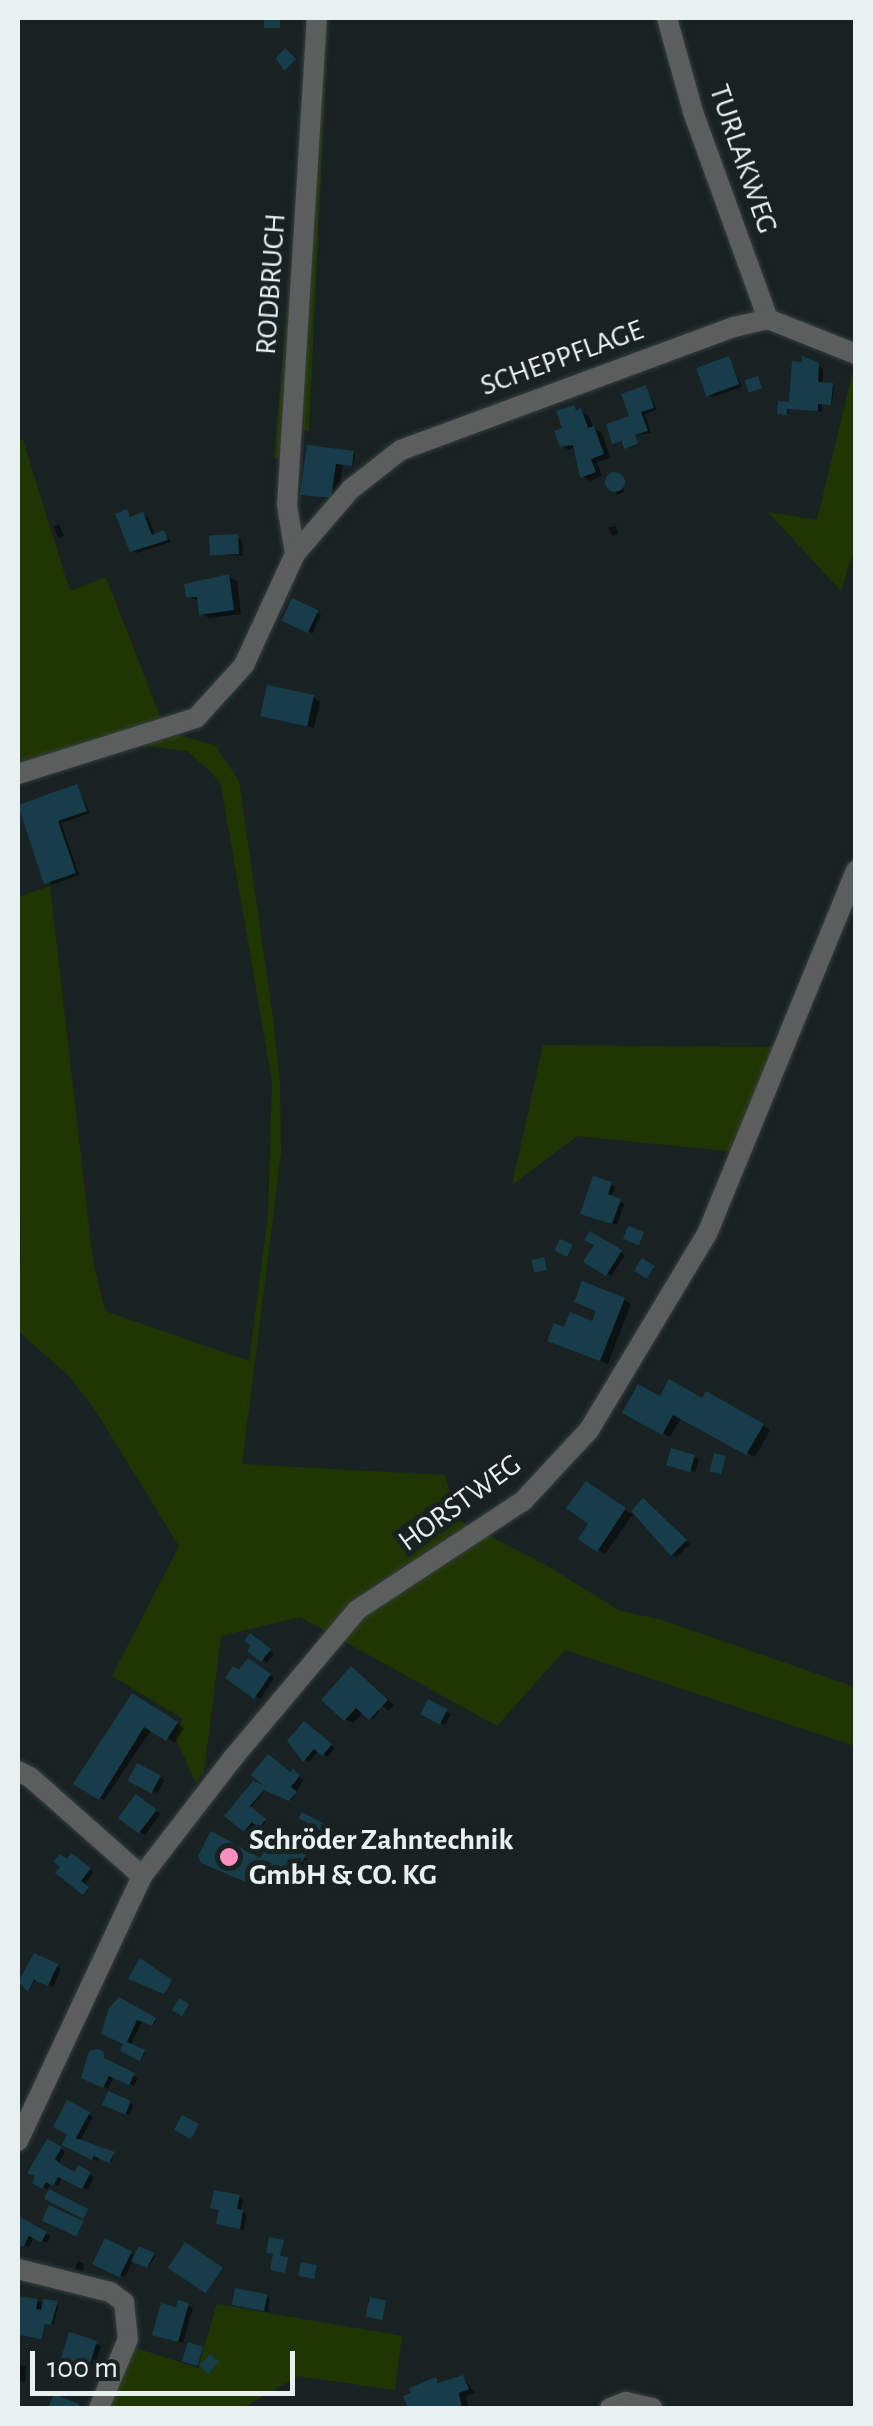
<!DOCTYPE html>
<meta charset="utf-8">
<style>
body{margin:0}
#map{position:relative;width:873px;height:2426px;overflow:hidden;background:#182222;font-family:"Alegreya Sans",sans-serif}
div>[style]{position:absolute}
.green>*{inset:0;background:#203602}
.shadow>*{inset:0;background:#0007;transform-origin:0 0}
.building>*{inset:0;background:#183d4a;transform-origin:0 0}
.round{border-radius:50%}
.roads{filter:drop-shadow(0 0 2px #353f3f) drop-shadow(0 0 2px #353f3f)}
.minor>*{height:20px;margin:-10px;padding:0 10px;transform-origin:10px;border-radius:10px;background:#5a5e5c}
.dots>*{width:28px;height:28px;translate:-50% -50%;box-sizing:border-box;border:5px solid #182222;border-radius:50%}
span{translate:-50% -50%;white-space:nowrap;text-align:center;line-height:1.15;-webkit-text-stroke:10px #182222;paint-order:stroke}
.street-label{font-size:30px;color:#e9f0f0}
.poi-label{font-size:30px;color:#e9f0f0;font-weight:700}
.left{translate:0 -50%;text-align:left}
.frame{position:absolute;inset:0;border:20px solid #e9f0f0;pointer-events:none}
.scale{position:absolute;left:30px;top:2351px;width:265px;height:45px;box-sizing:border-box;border:5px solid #e9f0f0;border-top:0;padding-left:12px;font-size:30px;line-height:35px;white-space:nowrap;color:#e9f0f0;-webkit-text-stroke:8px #182222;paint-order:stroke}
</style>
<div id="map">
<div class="green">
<div style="clip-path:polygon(313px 18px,328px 18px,309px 431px,287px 431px,286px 459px,274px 458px)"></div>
<div style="clip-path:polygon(855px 363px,855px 546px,841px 591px,768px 512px,817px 520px)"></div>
<div style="clip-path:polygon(18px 440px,23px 440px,70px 591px,106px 577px,166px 732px,215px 745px,239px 781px,272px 1010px,280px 1082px,281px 1152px,242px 1464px,445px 1475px,456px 1519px,546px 1565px,620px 1611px,659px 1619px,855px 1687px,855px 1746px,565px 1650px,497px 1726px,300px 1617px,221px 1636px,204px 1772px,196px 1783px,175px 1737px,183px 1719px,112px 1676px,179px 1546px,95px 1410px,70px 1377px,18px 1331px,18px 1267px,21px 1266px,18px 897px,50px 886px,93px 1261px,105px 1311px,249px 1361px,268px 1216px,272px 1081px,221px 785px,211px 772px,187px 751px,141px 745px,84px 764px,82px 755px,18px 780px)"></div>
<div style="clip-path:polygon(855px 851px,855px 888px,813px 999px,736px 1191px,687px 1283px,737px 1152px,577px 1136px,512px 1185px,543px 1045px,778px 1047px)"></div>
<div style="clip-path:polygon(217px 2304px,402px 2336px,395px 2390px,298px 2376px,243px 2408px,104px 2408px,130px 2346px,198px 2368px)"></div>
</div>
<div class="shadow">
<div style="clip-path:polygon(729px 359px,742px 387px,712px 397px,708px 394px)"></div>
<div style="clip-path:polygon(818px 365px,823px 368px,823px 385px,834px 386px,832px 404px,822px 404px,822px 412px,789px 406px,788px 414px,781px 413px)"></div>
<div style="clip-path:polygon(646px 388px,657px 410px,645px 414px,651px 433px,635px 435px,638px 445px,628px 448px,624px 441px,616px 443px)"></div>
<div style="clip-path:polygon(574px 408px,589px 416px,593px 428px,602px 433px,610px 458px,597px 462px,602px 476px,590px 481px,582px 476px,576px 446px,569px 450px,562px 446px)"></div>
<div style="clip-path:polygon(309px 448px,355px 454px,353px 466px,343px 464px,338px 501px,303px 493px)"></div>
<div style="clip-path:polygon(620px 473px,624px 492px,617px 495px,607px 476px)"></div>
<div style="clip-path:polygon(126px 512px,133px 519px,148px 517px,155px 536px,164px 533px,171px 542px,136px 553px,132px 550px)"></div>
<div style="left:59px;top:524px;width:13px;height:6px;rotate:67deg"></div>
<div style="clip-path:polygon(616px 526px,618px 534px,612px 536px,608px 527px)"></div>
<div style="clip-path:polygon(237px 537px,242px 540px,243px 556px,213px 554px)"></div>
<div style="clip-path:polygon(229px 577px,237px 581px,241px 614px,209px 618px,201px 613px,200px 601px,188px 597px)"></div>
<div style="left:293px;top:602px;width:31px;height:20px;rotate:25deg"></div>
<div style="clip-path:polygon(313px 697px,320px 702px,314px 728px,263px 714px)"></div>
<div style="clip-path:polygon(77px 787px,90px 813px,61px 823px,79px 875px,51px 885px,20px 807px)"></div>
<div style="clip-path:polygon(611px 1185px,615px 1187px,611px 1198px,624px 1204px,617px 1225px,588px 1215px)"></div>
<div style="clip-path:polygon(591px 1234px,625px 1255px,611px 1276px,587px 1261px,597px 1244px)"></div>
<div style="clip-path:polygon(624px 1300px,631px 1304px,608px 1364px,568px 1348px,565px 1330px,594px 1324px)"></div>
<div style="clip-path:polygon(707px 1395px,770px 1430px,755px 1457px,682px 1417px,670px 1437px,625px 1412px,661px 1400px,703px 1402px)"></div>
<div style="clip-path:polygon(694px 1457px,699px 1459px,695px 1472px,673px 1466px)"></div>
<div style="clip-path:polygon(594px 1488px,631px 1514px,643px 1501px,690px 1544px,677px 1557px,672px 1554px,635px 1511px,605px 1554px,581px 1538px,592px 1523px)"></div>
<div style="clip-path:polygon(255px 1639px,274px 1654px,267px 1663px,250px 1650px)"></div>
<div style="clip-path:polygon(249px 1661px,274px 1678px,260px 1699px,228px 1678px,248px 1679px)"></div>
<div style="clip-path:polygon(352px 1669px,394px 1705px,389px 1711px,372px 1698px,379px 1711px,372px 1719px,363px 1712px,353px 1723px,345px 1719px)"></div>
<div style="clip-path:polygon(133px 1696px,184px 1728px,175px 1743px,152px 1729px,104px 1800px,77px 1783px)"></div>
<div style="left:429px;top:1702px;width:25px;height:12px;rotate:29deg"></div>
<div style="clip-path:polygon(309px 1727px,335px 1748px,328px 1757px,319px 1750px,309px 1762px,295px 1751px)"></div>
<div style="left:138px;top:1766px;width:30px;height:15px;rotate:28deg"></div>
<div style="clip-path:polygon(294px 1772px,307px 1783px,303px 1780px,292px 1800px,286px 1800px,282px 1797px)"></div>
<div style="clip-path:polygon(254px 1784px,264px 1792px,250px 1808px,266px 1822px,262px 1826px,258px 1823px,250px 1833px,245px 1830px)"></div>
<div style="clip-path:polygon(141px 1800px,160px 1814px,145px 1835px,140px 1832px)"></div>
<div style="clip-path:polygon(275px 1841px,309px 1860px,293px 1889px,263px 1873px,256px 1886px,211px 1866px,262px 1862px)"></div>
<div style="clip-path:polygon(76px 1859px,94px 1872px,83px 1886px,88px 1890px,85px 1893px,59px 1873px)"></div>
<div style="clip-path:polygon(36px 1956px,61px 1969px,53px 1987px,36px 1978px,30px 1990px,19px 1985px)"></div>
<div style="clip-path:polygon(145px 2015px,156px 2020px,154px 2025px,143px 2020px,129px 2048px,145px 2053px,142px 2059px,123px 2050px,126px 2044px,104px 2032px)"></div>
<div style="clip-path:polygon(90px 2054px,103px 2055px,108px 2063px,138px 2078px,134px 2086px,114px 2076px,108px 2089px,85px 2077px)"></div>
<div style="left:109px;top:2094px;width:27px;height:11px;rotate:24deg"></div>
<div style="clip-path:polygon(68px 2104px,93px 2117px,79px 2143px,114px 2154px,112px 2162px,100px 2156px,97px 2161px,65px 2144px,71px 2133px)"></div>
<div style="clip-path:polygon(48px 2142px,65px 2151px,59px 2164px,76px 2176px,80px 2169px,94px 2177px,88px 2190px,63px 2177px,58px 2186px,51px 2182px,48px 2189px,35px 2182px)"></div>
<div style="clip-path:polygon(239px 2197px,243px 2200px,241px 2211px,247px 2215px,244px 2230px,219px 2223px,222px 2210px)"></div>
<div style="clip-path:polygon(18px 2219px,50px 2236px,47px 2243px,34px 2237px,29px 2247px,18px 2242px)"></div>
<div style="clip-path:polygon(106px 2241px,136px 2256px,140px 2249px,155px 2256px,149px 2267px,134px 2259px,125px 2277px,96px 2263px)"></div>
<div style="left:186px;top:2245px;width:44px;height:28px;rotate:35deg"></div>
<div style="clip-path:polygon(78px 2261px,84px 2264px,82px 2272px,75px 2269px)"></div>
<div style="clip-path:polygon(266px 2296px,270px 2299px,268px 2312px,235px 2304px)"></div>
<div style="clip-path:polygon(18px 2298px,59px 2305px,53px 2324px,46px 2323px,43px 2338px,18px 2336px)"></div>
<div style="clip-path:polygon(179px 2303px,193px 2308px,183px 2343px,160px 2336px)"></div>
<div style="clip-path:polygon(96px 2344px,101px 2346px,95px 2365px,86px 2362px,83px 2371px,62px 2364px)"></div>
<div style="clip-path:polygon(18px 2365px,26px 2366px,25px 2382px,18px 2381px)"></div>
<div style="clip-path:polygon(463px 2377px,475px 2393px,466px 2396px,469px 2408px,411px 2408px,406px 2397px,436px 2380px,443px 2384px)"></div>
</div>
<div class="building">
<div style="left:264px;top:18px;width:16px;height:10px"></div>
<div style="clip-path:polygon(285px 48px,296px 59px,284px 71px,276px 58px)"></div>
<div style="left:729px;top:356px;width:30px;height:35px;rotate:70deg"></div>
<div style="clip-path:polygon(802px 356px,819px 363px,818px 382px,833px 383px,831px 405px,818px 404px,818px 411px,787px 409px,787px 415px,777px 414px,778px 401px,789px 402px,792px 361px,802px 362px)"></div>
<div style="left:758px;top:376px;width:13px;height:14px;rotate:72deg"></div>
<div style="clip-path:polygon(646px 385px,654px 408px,641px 412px,648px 431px,635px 435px,638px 444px,624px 449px,622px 441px,612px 444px,606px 424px,629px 416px,621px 394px)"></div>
<div style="clip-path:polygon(574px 405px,576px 410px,581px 408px,588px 428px,594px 426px,604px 454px,591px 459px,596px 472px,580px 478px,573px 445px,560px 447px,554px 431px,562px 428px,556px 411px)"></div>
<div style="clip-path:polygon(307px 445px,354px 451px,352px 466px,336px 464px,331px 498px,300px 495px)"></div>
<div class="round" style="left:605px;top:472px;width:20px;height:20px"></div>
<div style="clip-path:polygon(127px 509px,130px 517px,143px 512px,152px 535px,164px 530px,168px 540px,130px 552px,115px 514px)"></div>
<div style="left:238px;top:534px;width:20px;height:29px;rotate:87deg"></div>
<div style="clip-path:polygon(229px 574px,234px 610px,199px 615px,197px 597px,186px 598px,184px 584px)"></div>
<div style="left:292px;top:598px;width:29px;height:25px;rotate:25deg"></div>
<div style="left:267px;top:685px;width:48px;height:32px;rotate:12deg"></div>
<div style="clip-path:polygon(77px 784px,87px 811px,58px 821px,76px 873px,44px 884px,18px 805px)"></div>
<div style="clip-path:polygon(593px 1176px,612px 1182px,608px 1194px,621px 1199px,612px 1224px,580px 1214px)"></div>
<div style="left:628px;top:1226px;width:17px;height:14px;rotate:21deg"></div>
<div style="clip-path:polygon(590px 1231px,622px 1250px,606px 1276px,583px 1262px,594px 1245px,584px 1240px)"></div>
<div style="left:560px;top:1239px;width:14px;height:13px;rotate:25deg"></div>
<div style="left:544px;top:1257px;width:13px;height:13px;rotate:77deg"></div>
<div style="left:642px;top:1258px;width:15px;height:15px;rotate:32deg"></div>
<div style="clip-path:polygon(582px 1281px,625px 1298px,600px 1361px,547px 1341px,554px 1323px,564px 1327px,570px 1312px,592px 1321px,596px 1311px,574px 1302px)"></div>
<div style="clip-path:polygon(669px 1379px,702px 1398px,706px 1391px,764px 1424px,746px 1455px,673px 1415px,662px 1435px,622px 1413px,638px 1384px,660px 1396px)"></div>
<div style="left:671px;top:1448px;width:25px;height:18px;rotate:16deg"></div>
<div style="left:714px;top:1453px;width:12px;height:19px;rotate:14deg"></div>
<div style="clip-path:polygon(586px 1481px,626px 1508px,597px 1552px,578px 1539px,588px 1524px,566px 1508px)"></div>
<div style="clip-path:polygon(643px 1498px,687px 1540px,671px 1556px,631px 1511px)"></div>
<div style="clip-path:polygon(250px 1633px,271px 1649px,261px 1662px,247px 1651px,251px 1646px,244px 1641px)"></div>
<div style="clip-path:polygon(248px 1658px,271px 1674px,254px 1699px,225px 1678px,233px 1666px,239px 1670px)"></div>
<div style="clip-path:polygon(351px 1666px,388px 1700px,369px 1720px,356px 1708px,344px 1721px,321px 1700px)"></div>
<div style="clip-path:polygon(132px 1693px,178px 1722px,166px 1741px,144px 1727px,99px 1800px,73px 1784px)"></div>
<div style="left:428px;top:1699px;width:22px;height:17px;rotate:27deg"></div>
<div style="clip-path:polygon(304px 1721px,332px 1744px,322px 1756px,314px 1749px,303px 1762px,287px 1741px)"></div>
<div style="clip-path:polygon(268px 1754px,290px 1772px,293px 1769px,300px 1775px,291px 1787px,297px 1792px,289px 1801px,264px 1790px,250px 1806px,266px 1819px,259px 1828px,252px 1822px,244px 1832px,224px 1816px,253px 1781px,263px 1785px,251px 1775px)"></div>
<div style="left:137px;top:1763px;width:27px;height:20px;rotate:28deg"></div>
<div style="left:136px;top:1794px;width:26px;height:30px;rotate:37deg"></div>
<div style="left:302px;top:1812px;width:26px;height:7px;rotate:28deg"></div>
<div style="clip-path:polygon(211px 1831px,260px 1858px,274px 1837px,306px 1855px,287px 1889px,254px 1871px,248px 1883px,201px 1863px,198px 1856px)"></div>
<div style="clip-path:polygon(71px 1853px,91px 1868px,81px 1881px,89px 1887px,83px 1895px,55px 1873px,60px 1867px,53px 1862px,60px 1854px,67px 1859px)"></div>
<div style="clip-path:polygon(34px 1953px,58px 1964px,48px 1986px,34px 1980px,28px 1992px,18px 1982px)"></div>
<div style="clip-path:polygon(140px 1958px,172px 1980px,164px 1994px,128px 1979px)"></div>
<div style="clip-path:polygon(119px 1997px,156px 2018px,152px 2026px,137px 2020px,127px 2042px,145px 2050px,140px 2061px,120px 2051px,123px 2044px,101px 2034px,109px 2008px)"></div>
<div style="left:179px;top:1998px;width:12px;height:14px;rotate:31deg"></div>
<div style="clip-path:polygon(98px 2049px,104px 2052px,104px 2058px,135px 2073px,129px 2085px,109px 2076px,103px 2088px,81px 2078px,89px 2051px)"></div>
<div style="left:108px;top:2091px;width:25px;height:15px;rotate:23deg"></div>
<div style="clip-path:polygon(67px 2100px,90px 2112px,76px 2138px,115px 2152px,109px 2163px,94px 2156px,92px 2160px,62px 2145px,67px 2134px,53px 2127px)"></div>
<div style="left:182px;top:2115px;width:19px;height:17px;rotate:28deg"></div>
<div style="clip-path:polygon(47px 2139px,62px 2147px,55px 2159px,63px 2166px,75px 2172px,78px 2165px,91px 2172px,82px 2189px,58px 2177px,53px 2186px,46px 2182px,42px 2189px,32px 2183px,35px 2176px,27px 2173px)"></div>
<div style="left:49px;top:2189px;width:44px;height:11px;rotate:27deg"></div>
<div style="clip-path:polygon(214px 2190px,240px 2195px,237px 2209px,243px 2210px,240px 2229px,216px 2224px,219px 2210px,210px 2208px)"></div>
<div style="left:49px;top:2205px;width:38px;height:17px;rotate:25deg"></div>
<div style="clip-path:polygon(18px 2216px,47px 2232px,41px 2242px,29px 2236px,23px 2247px,18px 2244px)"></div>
<div style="clip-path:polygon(269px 2237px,284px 2240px,280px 2256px,288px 2257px,285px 2273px,270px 2270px,273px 2254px,266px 2253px)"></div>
<div style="left:105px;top:2238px;width:30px;height:29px;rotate:26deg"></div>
<div style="left:185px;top:2242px;width:46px;height:31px;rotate:34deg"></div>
<div style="clip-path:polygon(139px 2246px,155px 2253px,147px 2268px,131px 2261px)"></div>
<div style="left:301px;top:2262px;width:16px;height:14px;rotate:11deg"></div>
<div style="left:235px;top:2288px;width:33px;height:17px;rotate:11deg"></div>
<div style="clip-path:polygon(18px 2296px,38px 2299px,36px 2309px,41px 2310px,43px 2299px,58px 2301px,51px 2325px,45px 2324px,42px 2339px,18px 2335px)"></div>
<div style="left:370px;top:2297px;width:17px;height:20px;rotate:13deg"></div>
<div style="clip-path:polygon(178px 2300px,189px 2303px,178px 2342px,152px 2335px,161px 2303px,176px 2307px)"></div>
<div style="clip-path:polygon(69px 2332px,97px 2341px,90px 2364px,85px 2363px,82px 2373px,59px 2365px)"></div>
<div style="left:188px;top:2342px;width:16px;height:20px;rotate:18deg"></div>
<div style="left:210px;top:2354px;width:12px;height:16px;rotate:42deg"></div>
<div style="clip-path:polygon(463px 2375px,469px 2389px,459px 2393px,462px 2408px,408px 2408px,403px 2396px,411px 2393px,409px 2388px,436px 2377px,438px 2383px)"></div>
<div style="clip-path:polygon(54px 2394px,79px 2404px,78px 2408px,48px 2408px)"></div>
</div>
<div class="roads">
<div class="minor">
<div style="left:667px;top:18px;width:98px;rotate:74.5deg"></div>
<div style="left:693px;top:112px;width:220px;rotate:70.1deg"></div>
<div style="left:295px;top:554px;width:50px;rotate:-99.3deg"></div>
<div style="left:287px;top:505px;width:488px;rotate:-86.5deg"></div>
<div style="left:18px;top:774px;width:187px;rotate:-17.5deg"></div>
<div style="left:196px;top:718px;width:72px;rotate:-47.8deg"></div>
<div style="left:244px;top:665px;width:122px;rotate:-65.3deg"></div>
<div style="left:295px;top:554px;width:86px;rotate:-49.3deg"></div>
<div style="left:351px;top:489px;width:63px;rotate:-38deg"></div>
<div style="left:401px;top:450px;width:355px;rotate:-20.3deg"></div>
<div style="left:734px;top:327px;width:35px;rotate:-13deg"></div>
<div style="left:768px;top:319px;width:95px;rotate:21.7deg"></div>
<div style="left:18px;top:1771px;width:13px;rotate:27deg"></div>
<div style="left:30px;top:1777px;width:149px;rotate:41.5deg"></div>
<div style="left:18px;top:2141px;width:293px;rotate:-64.9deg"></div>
<div style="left:142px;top:1876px;width:149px;rotate:-52.4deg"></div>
<div style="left:233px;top:1758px;width:193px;rotate:-50deg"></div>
<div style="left:357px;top:1610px;width:199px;rotate:-33.3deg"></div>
<div style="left:523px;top:1501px;width:97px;rotate:-47.1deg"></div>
<div style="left:589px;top:1430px;width:229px;rotate:-59deg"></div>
<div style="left:707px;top:1234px;width:393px;rotate:-67.7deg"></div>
<div style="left:18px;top:2269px;width:95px;rotate:14deg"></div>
<div style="left:110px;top:2292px;width:17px;rotate:36deg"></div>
<div style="left:124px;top:2302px;width:37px;rotate:84deg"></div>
<div style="left:128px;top:2339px;width:75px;rotate:112.8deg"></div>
<div style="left:610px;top:2408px;width:17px;rotate:-21deg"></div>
<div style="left:626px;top:2402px;width:27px;rotate:13deg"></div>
</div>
</div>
<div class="dots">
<div style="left:229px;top:1857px;background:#fd8ebf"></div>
</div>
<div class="street-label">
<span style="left:743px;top:159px;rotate:71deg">TURLAKWEG</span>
<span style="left:271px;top:284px;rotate:-86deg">RODBRUCH</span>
<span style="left:562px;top:358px;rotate:-20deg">SCHEPPFLAGE</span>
<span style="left:460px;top:1503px;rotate:-36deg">HORSTWEG</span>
</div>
<div class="poi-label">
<span class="left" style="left:249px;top:1857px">Schröder Zahntechnik<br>GmbH &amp; CO. KG</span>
</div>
<div class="frame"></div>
<div class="scale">100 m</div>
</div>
